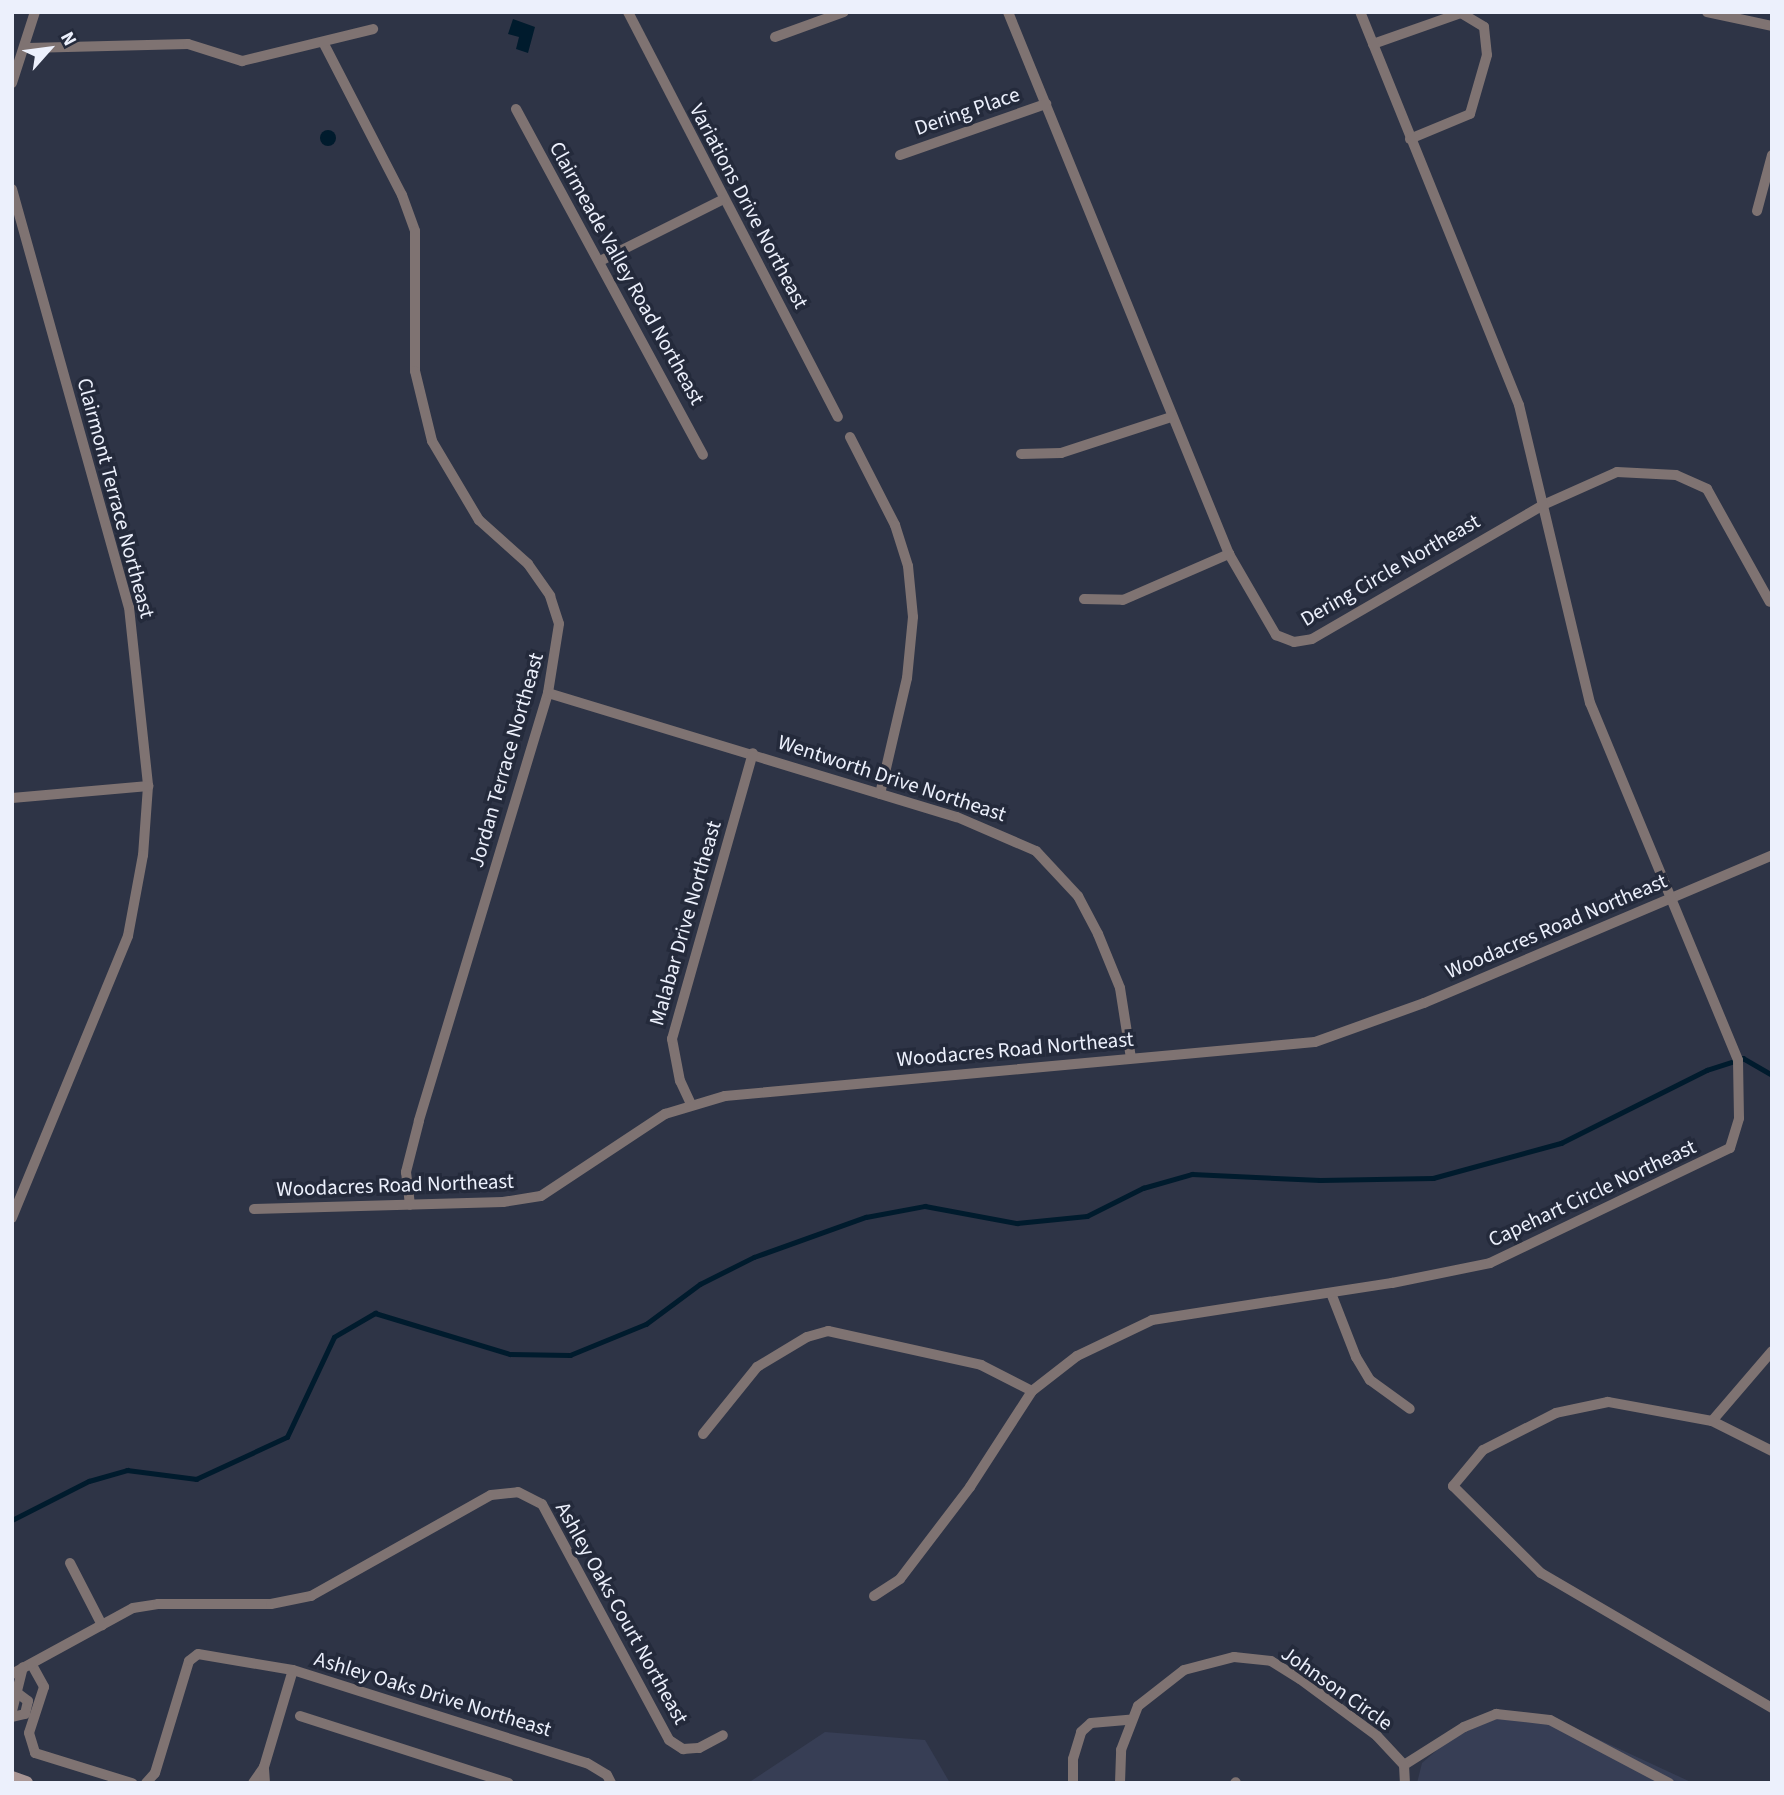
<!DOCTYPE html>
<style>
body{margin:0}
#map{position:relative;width:1784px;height:1795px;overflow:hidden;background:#2e3446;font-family:"Source Sans 3",sans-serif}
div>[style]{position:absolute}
.built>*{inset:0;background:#373e55}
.water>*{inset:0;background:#001b2d}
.round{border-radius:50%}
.stream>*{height:4.5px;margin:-2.25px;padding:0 2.25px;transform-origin:2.25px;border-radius:2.25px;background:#001b2d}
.minor>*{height:10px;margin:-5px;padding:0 5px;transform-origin:5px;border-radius:5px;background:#7f7372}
.secondary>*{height:14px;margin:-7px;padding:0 7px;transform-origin:7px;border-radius:7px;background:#a89594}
span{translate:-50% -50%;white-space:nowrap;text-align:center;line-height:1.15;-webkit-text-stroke:7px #242a3b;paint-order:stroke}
.street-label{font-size:21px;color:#ecf0fc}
.frame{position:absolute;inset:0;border:14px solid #ecf0fc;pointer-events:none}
.north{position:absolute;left:14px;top:14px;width:70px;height:70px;-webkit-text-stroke:5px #242a3b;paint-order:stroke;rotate:62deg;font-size:19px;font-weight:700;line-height:28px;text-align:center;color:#ecf0fc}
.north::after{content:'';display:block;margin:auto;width:24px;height:32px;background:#ecf0fc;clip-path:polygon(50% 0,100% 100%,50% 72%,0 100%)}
</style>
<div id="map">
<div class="built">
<div style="clip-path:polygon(1505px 1711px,1572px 1727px,1693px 1783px,1417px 1783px,1422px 1763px,1445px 1743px)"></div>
<div style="clip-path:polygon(825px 1732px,925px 1740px,950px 1783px,748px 1783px)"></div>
</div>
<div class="water">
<div style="clip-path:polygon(513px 19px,535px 27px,528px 53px,516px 49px,519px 37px,508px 34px)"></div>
<div class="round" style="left:320px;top:130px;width:16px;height:16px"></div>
</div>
<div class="stream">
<div style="left:12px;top:1520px;width:86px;rotate:-26.9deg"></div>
<div style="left:89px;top:1481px;width:40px;rotate:-16deg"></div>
<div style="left:127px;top:1470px;width:70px;rotate:7.4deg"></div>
<div style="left:196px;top:1479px;width:100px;rotate:-24.8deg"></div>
<div style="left:287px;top:1437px;width:110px;rotate:-64.8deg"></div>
<div style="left:334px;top:1337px;width:48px;rotate:-30.3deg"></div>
<div style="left:375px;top:1313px;width:141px;rotate:16.9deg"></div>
<div style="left:510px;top:1354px;width:60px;rotate:1deg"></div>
<div style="left:570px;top:1355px;width:82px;rotate:-22.2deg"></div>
<div style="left:646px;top:1324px;width:67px;rotate:-36.5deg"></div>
<div style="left:700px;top:1284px;width:60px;rotate:-26.6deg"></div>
<div style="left:754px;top:1257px;width:119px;rotate:-19.7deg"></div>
<div style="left:866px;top:1217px;width:60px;rotate:-10.6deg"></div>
<div style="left:925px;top:1206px;width:94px;rotate:10.5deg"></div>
<div style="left:1017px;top:1223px;width:70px;rotate:-5.7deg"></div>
<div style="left:1087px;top:1216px;width:63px;rotate:-26.6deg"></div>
<div style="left:1143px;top:1188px;width:51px;rotate:-15.9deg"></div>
<div style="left:1192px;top:1174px;width:128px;rotate:2.7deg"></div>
<div style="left:1320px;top:1180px;width:113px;rotate:-1deg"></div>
<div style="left:1433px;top:1178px;width:133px;rotate:-15.3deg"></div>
<div style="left:1561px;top:1143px;width:163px;rotate:-26.6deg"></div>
<div style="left:1707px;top:1070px;width:38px;rotate:-18deg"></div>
<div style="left:1743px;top:1058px;width:34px;rotate:30deg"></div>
</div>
<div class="minor">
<div style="left:628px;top:12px;width:456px;rotate:62.6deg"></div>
<div style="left:1008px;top:12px;width:585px;rotate:67.82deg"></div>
<div style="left:1229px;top:554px;width:94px;rotate:59.9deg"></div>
<div style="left:1276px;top:635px;width:19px;rotate:21deg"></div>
<div style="left:1294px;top:642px;width:18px;rotate:-9deg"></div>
<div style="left:1312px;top:639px;width:267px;rotate:-30.1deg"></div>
<div style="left:1543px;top:505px;width:81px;rotate:-24deg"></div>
<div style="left:1617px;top:472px;width:59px;rotate:2.9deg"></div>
<div style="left:1676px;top:475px;width:34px;rotate:24deg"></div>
<div style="left:1707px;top:489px;width:129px;rotate:60.9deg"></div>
<div style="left:1707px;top:12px;width:66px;rotate:12.2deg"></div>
<div style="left:775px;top:37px;width:73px;rotate:-19.9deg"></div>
<div style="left:324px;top:44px;width:170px;rotate:62.7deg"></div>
<div style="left:402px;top:195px;width:38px;rotate:70deg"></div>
<div style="left:415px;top:231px;width:140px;rotate:90deg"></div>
<div style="left:415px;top:371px;width:72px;rotate:76.3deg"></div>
<div style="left:432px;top:441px;width:92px;rotate:59.3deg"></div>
<div style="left:479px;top:520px;width:66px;rotate:41.9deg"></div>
<div style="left:528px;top:564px;width:39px;rotate:55deg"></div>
<div style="left:550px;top:596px;width:29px;rotate:72deg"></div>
<div style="left:559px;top:624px;width:70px;rotate:99.1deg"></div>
<div style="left:548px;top:693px;width:447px;rotate:106.8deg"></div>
<div style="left:419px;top:1121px;width:53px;rotate:104.3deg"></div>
<div style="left:406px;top:1172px;width:33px;rotate:83deg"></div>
<div style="left:1373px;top:44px;width:93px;rotate:-19.4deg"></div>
<div style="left:1461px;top:13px;width:27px;rotate:31deg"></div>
<div style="left:1484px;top:27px;width:28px;rotate:84deg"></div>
<div style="left:1487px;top:55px;width:61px;rotate:106.1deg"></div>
<div style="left:1470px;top:114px;width:65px;rotate:157.4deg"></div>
<div style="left:27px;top:48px;width:161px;rotate:-1.4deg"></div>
<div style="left:188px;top:44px;width:57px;rotate:17.5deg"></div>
<div style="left:242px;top:61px;width:135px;rotate:-13.7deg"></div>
<div style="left:12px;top:83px;width:75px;rotate:-72.1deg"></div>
<div style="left:516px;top:109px;width:393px;rotate:61.6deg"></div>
<div style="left:900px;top:155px;width:155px;rotate:-19.3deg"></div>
<div style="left:12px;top:189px;width:434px;rotate:74.4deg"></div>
<div style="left:129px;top:607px;width:180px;rotate:83.9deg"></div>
<div style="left:148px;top:786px;width:69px;rotate:94.1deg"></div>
<div style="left:143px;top:855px;width:82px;rotate:100.5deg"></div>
<div style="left:128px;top:936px;width:305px;rotate:112.4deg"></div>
<div style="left:1757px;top:211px;width:58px;rotate:-75deg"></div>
<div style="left:600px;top:261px;width:136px;rotate:-26.6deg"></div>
<div style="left:850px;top:437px;width:99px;rotate:62.9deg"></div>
<div style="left:895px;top:525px;width:43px;rotate:72.4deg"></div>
<div style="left:908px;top:566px;width:51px;rotate:84.4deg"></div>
<div style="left:913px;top:617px;width:61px;rotate:95.6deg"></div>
<div style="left:907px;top:678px;width:119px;rotate:103.1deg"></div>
<div style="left:1021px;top:454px;width:40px;rotate:-1.4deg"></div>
<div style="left:1061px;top:453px;width:116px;rotate:-18.1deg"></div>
<div style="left:1084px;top:599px;width:39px;rotate:1deg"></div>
<div style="left:1123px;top:600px;width:116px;rotate:-23.5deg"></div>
<div style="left:548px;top:693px;width:427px;rotate:16.9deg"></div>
<div style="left:957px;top:817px;width:86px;rotate:23.3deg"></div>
<div style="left:1036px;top:851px;width:62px;rotate:47deg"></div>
<div style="left:1078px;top:896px;width:43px;rotate:62.2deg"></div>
<div style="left:1098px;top:934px;width:58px;rotate:67.8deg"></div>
<div style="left:1120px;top:988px;width:71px;rotate:81.1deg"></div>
<div style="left:12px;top:798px;width:137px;rotate:-5deg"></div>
<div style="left:690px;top:1102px;width:23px;rotate:-115deg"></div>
<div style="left:680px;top:1081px;width:43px;rotate:-100.8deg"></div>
<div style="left:672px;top:1039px;width:297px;rotate:-74.2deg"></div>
<div style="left:254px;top:1209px;width:249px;rotate:-1.6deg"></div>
<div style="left:503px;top:1202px;width:38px;rotate:-9deg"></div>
<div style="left:541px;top:1196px;width:149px;rotate:-33.5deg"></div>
<div style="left:665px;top:1114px;width:63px;rotate:-16.7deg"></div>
<div style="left:725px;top:1096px;width:592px;rotate:-5.23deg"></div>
<div style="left:1315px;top:1042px;width:116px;rotate:-19.7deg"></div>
<div style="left:1424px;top:1003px;width:378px;rotate:-23deg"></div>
<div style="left:1331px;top:1293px;width:69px;rotate:68.7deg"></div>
<div style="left:1356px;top:1357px;width:27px;rotate:59deg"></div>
<div style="left:1370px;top:1380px;width:49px;rotate:35.9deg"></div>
<div style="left:1712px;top:1421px;width:92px;rotate:-49.4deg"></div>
<div style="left:703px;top:1434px;width:86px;rotate:-51.1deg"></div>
<div style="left:757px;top:1367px;width:58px;rotate:-31deg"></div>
<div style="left:807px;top:1337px;width:22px;rotate:-16deg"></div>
<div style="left:828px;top:1331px;width:157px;rotate:12.5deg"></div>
<div style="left:981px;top:1365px;width:57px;rotate:27deg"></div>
<div style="left:1772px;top:1451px;width:67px;rotate:-153.4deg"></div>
<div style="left:1712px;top:1421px;width:106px;rotate:-169.6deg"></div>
<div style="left:1608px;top:1402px;width:53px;rotate:168.1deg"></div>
<div style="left:1556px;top:1413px;width:82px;rotate:153.1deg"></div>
<div style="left:1483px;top:1450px;width:47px;rotate:129.8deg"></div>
<div style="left:1453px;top:1486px;width:124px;rotate:44.7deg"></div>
<div style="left:1541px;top:1573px;width:268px;rotate:30.3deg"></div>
<div style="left:70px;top:1563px;width:70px;rotate:62.7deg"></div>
<div style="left:874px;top:1596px;width:31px;rotate:-33deg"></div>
<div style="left:900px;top:1579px;width:116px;rotate:-52.7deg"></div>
<div style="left:970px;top:1487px;width:114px;rotate:-57.1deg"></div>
<div style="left:1032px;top:1391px;width:57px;rotate:-37.9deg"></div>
<div style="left:1077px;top:1356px;width:83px;rotate:-25.6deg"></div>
<div style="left:1152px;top:1320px;width:243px;rotate:-8.8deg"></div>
<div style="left:1392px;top:1283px;width:100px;rotate:-11.5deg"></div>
<div style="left:1490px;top:1263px;width:266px;rotate:-25.6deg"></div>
<div style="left:1730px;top:1148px;width:31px;rotate:-73deg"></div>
<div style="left:1739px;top:1118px;width:58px;rotate:-91deg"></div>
<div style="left:1738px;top:1060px;width:386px;rotate:-112.5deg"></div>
<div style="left:1590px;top:703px;width:306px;rotate:-103.4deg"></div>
<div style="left:1519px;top:405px;width:424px;rotate:-112deg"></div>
<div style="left:32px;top:1665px;width:25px;rotate:61deg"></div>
<div style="left:44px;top:1687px;width:48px;rotate:108.1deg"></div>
<div style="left:29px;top:1733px;width:21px;rotate:73deg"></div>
<div style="left:35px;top:1753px;width:102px;rotate:17.2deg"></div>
<div style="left:12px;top:1674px;width:138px;rotate:-28.6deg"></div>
<div style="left:133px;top:1608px;width:25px;rotate:-9deg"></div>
<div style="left:158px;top:1604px;width:113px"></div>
<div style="left:271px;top:1604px;width:41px;rotate:-11.3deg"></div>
<div style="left:311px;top:1596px;width:206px;rotate:-29.3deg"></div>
<div style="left:491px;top:1495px;width:27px;rotate:-6deg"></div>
<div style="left:518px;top:1492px;width:27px;rotate:27deg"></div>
<div style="left:542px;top:1504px;width:268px;rotate:61.7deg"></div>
<div style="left:669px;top:1740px;width:17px;rotate:33deg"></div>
<div style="left:683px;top:1749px;width:16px;rotate:-4deg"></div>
<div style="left:699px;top:1748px;width:27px;rotate:-28deg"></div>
<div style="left:12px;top:1689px;width:20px;rotate:37deg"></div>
<div style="left:28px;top:1701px;width:13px;rotate:103deg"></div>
<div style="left:25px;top:1714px;width:13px;rotate:167deg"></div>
<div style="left:12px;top:1711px;width:45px;rotate:-76deg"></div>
<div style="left:300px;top:1716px;width:219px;rotate:17.8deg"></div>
<div style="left:1404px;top:1765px;width:71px;rotate:-32.3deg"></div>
<div style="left:1464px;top:1727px;width:35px;rotate:-22deg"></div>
<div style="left:1496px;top:1714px;width:54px;rotate:6.3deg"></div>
<div style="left:1550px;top:1720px;width:135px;rotate:27.9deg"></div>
<div style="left:1404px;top:1765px;width:18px;rotate:87deg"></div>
<div style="left:146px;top:1783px;width:13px;rotate:-48deg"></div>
<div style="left:155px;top:1773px;width:117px;rotate:-73.1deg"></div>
<div style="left:189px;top:1661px;width:11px;rotate:-38deg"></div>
<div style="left:198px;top:1654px;width:96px;rotate:9.6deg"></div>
<div style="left:253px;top:1783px;width:19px;rotate:-55deg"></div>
<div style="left:265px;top:1783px;width:16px;rotate:-94deg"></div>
<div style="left:264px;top:1767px;width:101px;rotate:-73.4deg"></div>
<div style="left:293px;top:1670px;width:308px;rotate:17.6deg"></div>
<div style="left:587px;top:1763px;width:23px;rotate:31deg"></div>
<div style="left:607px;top:1775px;width:9px;rotate:63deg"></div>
<div style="left:1073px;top:1783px;width:24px;rotate:-90deg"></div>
<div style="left:1073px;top:1759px;width:28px;rotate:-73deg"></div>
<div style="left:1081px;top:1732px;width:13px;rotate:-42deg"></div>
<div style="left:1091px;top:1723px;width:38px;rotate:-5deg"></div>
<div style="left:1120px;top:1783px;width:33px;rotate:-88deg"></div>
<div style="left:1121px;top:1750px;width:47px;rotate:-68.9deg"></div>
<div style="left:1138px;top:1706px;width:58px;rotate:-38deg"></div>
<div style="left:1184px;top:1670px;width:52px;rotate:-14.6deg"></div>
<div style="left:1234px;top:1657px;width:37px;rotate:6deg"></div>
<div style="left:1271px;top:1661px;width:34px;rotate:32deg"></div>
<div style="left:1300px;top:1679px;width:96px;rotate:36.5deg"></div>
<div style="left:1377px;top:1736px;width:40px;rotate:47deg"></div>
<div style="left:1235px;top:1783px;width:1px;rotate:-45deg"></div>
</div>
<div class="secondary">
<div style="left:12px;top:1778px;width:15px;rotate:20deg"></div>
</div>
<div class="street-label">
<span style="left:967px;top:111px;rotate:-19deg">Dering Place</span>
<span style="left:749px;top:206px;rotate:62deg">Variations Drive Northeast</span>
<span style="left:627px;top:273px;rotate:61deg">Clairmeade Valley Road Northeast</span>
<span style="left:116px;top:498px;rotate:75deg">Clairmont Terrace Northeast</span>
<span style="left:1390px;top:570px;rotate:-30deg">Dering Circle Northeast</span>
<span style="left:506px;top:760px;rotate:-74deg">Jordan Terrace Northeast</span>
<span style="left:892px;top:778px;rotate:18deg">Wentworth Drive Northeast</span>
<span style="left:685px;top:923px;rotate:-74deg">Malabar Drive Northeast</span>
<span style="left:1556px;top:926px;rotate:-23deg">Woodacres Road Northeast</span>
<span style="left:1015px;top:1049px;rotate:-5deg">Woodacres Road Northeast</span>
<span style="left:395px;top:1185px;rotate:-2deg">Woodacres Road Northeast</span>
<span style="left:1592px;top:1193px;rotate:-25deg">Capehart Circle Northeast</span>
<span style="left:622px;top:1613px;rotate:61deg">Ashley Oaks Court Northeast</span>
<span style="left:1337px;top:1688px;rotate:35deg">Johnson Circle</span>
<span style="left:433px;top:1694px;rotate:17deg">Ashley Oaks Drive Northeast</span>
</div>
<div class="frame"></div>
<div class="north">N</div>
</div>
